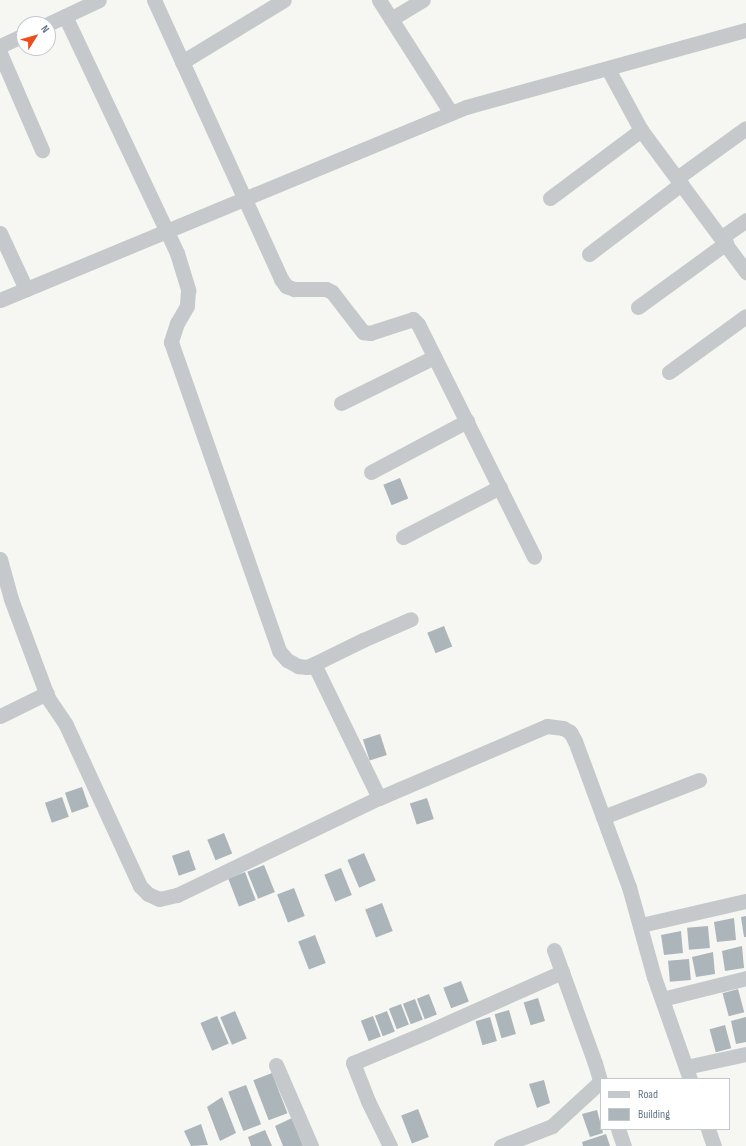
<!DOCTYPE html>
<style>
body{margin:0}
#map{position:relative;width:746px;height:1146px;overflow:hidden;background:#f6f6f2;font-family:"Sofia Sans Condensed",sans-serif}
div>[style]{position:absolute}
.building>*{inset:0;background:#acb5ba;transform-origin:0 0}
.street>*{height:15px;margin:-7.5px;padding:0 7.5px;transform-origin:7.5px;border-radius:7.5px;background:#c5c9cc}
span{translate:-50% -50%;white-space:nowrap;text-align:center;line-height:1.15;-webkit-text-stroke:4px #fff;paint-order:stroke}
.legend{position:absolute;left:600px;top:1078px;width:130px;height:52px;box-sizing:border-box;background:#fff;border:1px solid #c1c8cf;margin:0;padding:5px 7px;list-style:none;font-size:12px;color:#637686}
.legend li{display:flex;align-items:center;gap:8px;height:20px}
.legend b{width:20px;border:1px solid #c1c8cf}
.north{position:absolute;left:16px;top:16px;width:40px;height:40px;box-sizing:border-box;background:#fff;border:1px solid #c1c8cf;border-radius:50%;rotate:53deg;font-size:11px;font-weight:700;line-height:16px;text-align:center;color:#637686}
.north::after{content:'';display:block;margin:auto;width:14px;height:18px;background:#ee4c1b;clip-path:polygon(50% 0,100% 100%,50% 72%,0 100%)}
</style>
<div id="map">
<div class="building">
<div style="left:400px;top:478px;width:22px;height:18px;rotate:68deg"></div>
<div style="left:444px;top:626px;width:22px;height:18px;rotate:68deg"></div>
<div style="left:380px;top:734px;width:22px;height:18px;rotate:72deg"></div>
<div style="left:82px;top:787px;width:21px;height:18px;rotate:71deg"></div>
<div style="left:62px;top:797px;width:21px;height:18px;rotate:71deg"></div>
<div style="left:427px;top:798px;width:22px;height:18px;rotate:72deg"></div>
<div style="left:224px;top:833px;width:22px;height:18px;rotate:68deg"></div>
<div style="left:189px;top:850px;width:21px;height:18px;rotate:71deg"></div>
<div style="left:364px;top:853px;width:30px;height:18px;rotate:67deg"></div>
<div style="left:264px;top:865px;width:29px;height:18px;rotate:68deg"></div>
<div style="left:341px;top:868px;width:29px;height:18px;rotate:68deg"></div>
<div style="left:245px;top:872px;width:30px;height:18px;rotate:69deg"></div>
<div style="left:294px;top:888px;width:30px;height:18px;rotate:69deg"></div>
<div style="left:382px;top:903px;width:30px;height:18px;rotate:69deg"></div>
<div style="clip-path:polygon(746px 916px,746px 937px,744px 937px,741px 917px)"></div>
<div style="clip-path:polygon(734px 918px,736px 940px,717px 942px,714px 922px)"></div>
<div style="left:708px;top:926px;width:22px;height:21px;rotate:85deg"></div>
<div style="clip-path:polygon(681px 931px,683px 953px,664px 955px,661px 935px)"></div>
<div style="left:315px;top:935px;width:30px;height:18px;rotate:69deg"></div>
<div style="clip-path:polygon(742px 946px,744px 968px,725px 971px,722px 951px)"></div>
<div style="clip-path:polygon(713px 952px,715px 974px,696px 977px,692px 957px)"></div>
<div style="left:689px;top:959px;width:21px;height:21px;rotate:85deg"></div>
<div style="left:461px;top:981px;width:22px;height:19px;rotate:69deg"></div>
<div style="left:738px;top:989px;width:24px;height:16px;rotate:75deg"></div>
<div style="left:429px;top:994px;width:22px;height:13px;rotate:69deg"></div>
<div style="left:538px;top:998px;width:24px;height:15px;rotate:73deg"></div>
<div style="left:415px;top:999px;width:22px;height:13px;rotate:69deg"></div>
<div style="left:401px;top:1004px;width:22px;height:13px;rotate:69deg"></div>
<div style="left:509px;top:1010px;width:25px;height:15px;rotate:74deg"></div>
<div style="left:235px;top:1011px;width:30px;height:16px;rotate:67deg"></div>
<div style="left:387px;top:1011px;width:22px;height:13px;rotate:69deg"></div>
<div style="left:217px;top:1016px;width:30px;height:18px;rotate:67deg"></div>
<div style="left:373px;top:1016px;width:22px;height:13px;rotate:69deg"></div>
<div style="left:490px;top:1017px;width:25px;height:15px;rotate:74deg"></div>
<div style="clip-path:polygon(746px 1017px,746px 1042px,736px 1044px,731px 1021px)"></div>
<div style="left:725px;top:1025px;width:24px;height:16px;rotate:75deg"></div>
<div style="left:272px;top:1073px;width:43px;height:20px;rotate:69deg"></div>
<div style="clip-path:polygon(544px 1080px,550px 1103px,537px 1108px,529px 1084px)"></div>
<div style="left:246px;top:1085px;width:42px;height:19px;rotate:69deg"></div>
<div style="clip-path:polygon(222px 1097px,236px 1133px,220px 1141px,207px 1107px)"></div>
<div style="left:418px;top:1109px;width:30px;height:18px;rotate:69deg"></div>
<div style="clip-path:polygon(597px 1110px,603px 1133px,590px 1137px,582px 1114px)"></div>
<div style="clip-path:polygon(292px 1118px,303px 1146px,283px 1146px,275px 1126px)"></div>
<div style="clip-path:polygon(201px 1124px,208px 1145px,191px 1146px,184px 1131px)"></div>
<div style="clip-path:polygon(265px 1130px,272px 1146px,251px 1146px,248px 1137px)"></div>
<div style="clip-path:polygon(606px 1134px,610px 1146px,583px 1146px,582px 1142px)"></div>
</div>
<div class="street">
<div style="left:154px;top:0;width:307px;rotate:65.5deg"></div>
<div style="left:281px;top:279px;width:9px;rotate:54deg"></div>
<div style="left:286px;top:286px;width:9px;rotate:21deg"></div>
<div style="left:294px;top:289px;width:32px"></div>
<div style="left:326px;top:289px;width:7px;rotate:27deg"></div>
<div style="left:332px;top:292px;width:51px;rotate:52.2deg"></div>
<div style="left:363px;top:332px;width:7px;rotate:8deg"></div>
<div style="left:370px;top:333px;width:45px;rotate:-18deg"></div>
<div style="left:413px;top:319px;width:7px;rotate:45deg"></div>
<div style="left:418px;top:324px;width:260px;rotate:63.5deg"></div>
<div style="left:379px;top:0;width:134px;rotate:57.5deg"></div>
<div style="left:65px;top:16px;width:262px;rotate:64.7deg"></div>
<div style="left:177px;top:253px;width:39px;rotate:73deg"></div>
<div style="left:188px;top:290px;width:16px;rotate:94deg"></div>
<div style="left:187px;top:306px;width:20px;rotate:120deg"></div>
<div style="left:177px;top:323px;width:20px;rotate:108deg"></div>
<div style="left:171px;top:342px;width:327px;rotate:70.7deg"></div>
<div style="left:279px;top:651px;width:12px;rotate:48deg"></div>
<div style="left:287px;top:660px;width:13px;rotate:29deg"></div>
<div style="left:298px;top:666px;width:9px;rotate:6deg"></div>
<div style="left:307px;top:667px;width:8px;rotate:-23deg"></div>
<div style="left:314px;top:664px;width:149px;rotate:64.1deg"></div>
<div style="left:391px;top:19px;width:37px;rotate:-31deg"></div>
<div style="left:48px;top:24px;width:56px;rotate:-25.2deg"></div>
<div style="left:0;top:46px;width:26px;rotate:-25deg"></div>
<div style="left:0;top:53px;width:106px;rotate:66.6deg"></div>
<div style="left:182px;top:62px;width:119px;rotate:-31.3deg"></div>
<div style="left:608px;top:69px;width:69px;rotate:61.6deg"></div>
<div style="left:641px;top:130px;width:177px;rotate:53.5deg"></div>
<div style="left:677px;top:178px;width:85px;rotate:-35.9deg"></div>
<div style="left:550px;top:198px;width:114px;rotate:-36.8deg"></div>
<div style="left:0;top:233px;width:62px;rotate:65.1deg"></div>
<div style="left:722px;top:237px;width:29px;rotate:-35deg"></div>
<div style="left:589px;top:254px;width:116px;rotate:-37.3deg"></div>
<div style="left:0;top:300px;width:504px;rotate:-22.5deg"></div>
<div style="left:466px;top:107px;width:290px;rotate:-15.4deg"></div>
<div style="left:638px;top:307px;width:109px;rotate:-36deg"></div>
<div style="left:669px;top:372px;width:95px;rotate:-36deg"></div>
<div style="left:341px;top:403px;width:104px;rotate:-26.3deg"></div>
<div style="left:371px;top:472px;width:109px;rotate:-28deg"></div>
<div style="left:403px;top:537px;width:109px;rotate:-27.3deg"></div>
<div style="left:0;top:559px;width:41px;rotate:74.6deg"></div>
<div style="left:11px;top:599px;width:106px;rotate:69.5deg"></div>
<div style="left:48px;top:698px;width:32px;rotate:56deg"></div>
<div style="left:66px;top:725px;width:177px;rotate:65.3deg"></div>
<div style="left:140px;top:886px;width:11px;rotate:45deg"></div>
<div style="left:148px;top:894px;width:12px;rotate:24deg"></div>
<div style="left:159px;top:899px;width:18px;rotate:-13deg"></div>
<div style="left:177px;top:895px;width:224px;rotate:-25.7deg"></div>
<div style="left:379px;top:798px;width:183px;rotate:-23.2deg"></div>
<div style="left:547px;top:726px;width:16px;rotate:7deg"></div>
<div style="left:563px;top:728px;width:8px;rotate:30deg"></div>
<div style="left:570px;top:732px;width:10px;rotate:61deg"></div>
<div style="left:575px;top:741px;width:156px;rotate:69.7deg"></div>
<div style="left:629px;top:887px;width:93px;rotate:74.5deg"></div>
<div style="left:654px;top:977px;width:108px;rotate:70.6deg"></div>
<div style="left:314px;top:664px;width:55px;rotate:-26.1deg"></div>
<div style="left:363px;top:640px;width:52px;rotate:-23.6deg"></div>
<div style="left:0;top:716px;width:52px;rotate:-26.1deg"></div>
<div style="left:603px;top:817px;width:103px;rotate:-21.1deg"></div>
<div style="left:641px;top:925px;width:108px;rotate:-12.9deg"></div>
<div style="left:554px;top:950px;width:120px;rotate:70.1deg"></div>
<div style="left:595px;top:1063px;width:22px;rotate:74deg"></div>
<div style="left:662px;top:999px;width:87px;rotate:-14deg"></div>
<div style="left:276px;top:1065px;width:88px;rotate:66.6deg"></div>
<div style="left:686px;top:1067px;width:61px;rotate:-12.2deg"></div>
<div style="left:618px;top:1129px;width:18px;rotate:71deg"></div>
<div style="left:708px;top:1129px;width:18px;rotate:71deg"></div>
<div style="left:390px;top:1146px;width:50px;rotate:-116.1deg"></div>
<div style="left:368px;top:1101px;width:41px;rotate:-111.5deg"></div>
<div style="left:353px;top:1063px;width:80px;rotate:-22.7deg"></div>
<div style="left:427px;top:1032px;width:148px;rotate:-24deg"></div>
<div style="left:501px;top:1146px;width:55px;rotate:-21.4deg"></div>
<div style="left:552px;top:1126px;width:65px;rotate:-42.5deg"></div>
</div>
<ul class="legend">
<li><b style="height:5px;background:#c5c9cc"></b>Road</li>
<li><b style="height:11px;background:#acb5ba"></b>Building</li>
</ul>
<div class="north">N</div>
</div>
